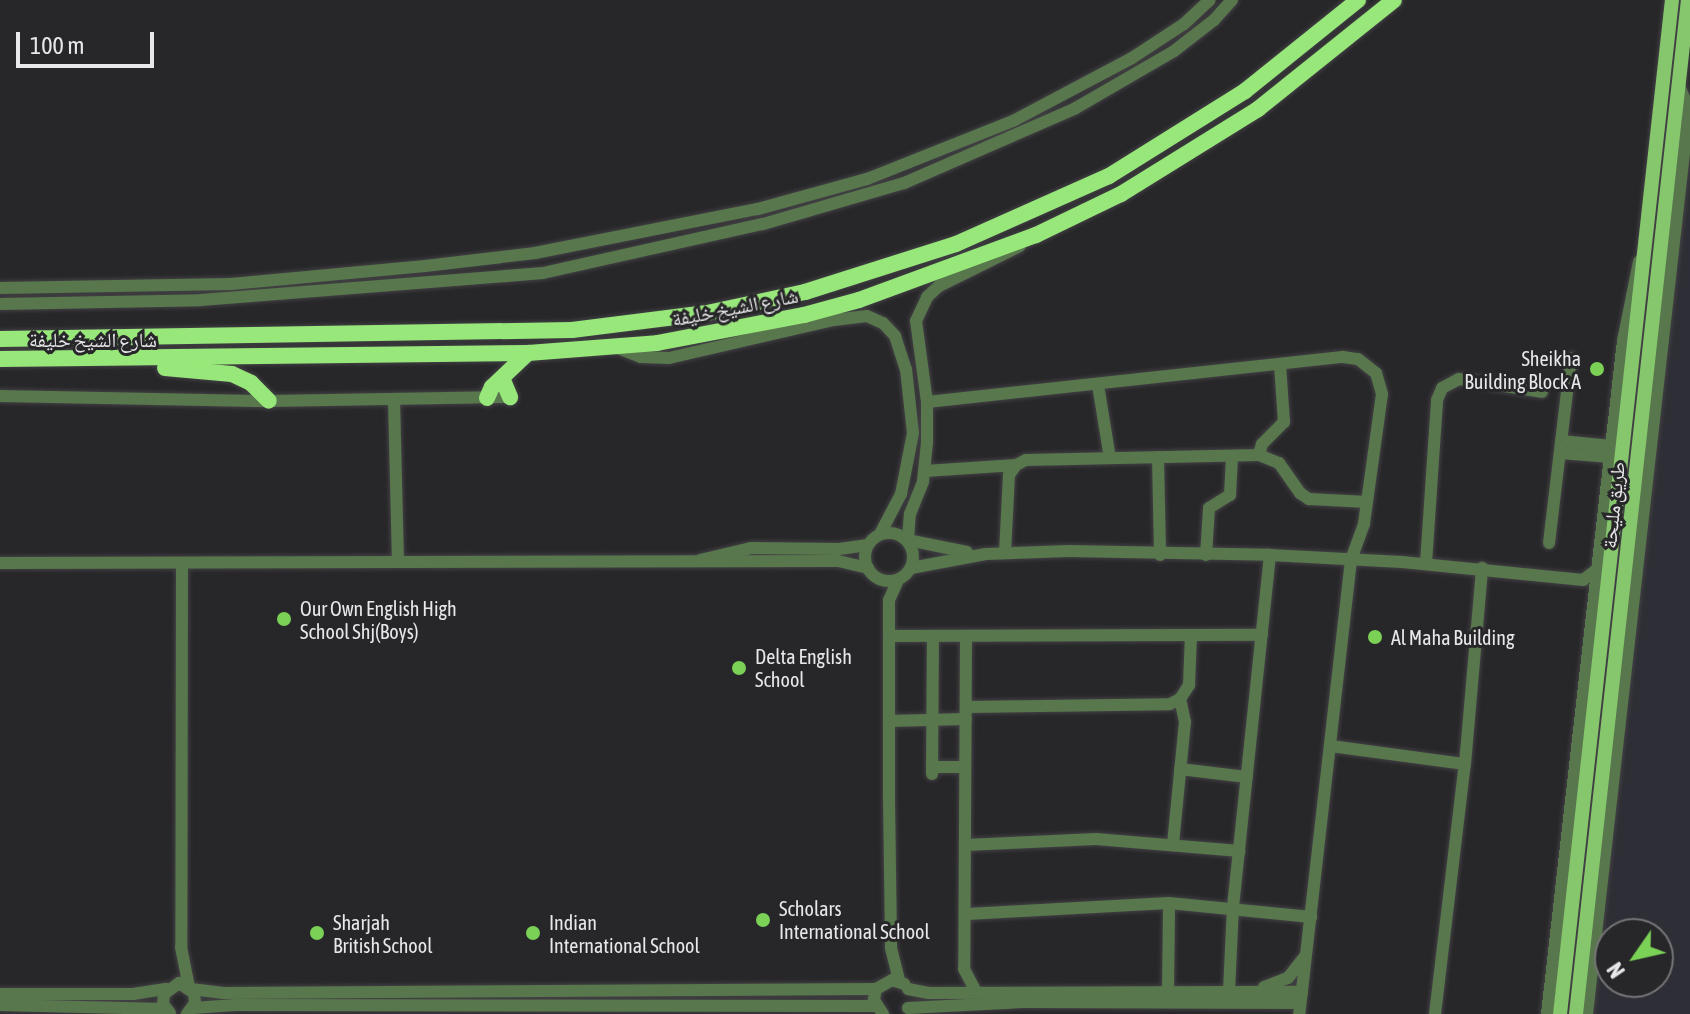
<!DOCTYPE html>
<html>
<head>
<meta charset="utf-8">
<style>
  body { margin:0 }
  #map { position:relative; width:1690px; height:1014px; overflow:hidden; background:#272629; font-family:"Asap Condensed","Noto Naskh Arabic",sans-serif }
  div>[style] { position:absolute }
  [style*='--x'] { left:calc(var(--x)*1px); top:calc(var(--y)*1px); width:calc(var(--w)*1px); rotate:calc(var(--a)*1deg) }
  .built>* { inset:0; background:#2e2e36 }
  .roads { filter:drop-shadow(0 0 2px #424144) drop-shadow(0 0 2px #424144) }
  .minor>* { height:12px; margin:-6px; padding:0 6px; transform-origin:6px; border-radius:6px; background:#58774d }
  .minor>.ring { margin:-6px; padding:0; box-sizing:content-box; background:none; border:12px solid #58774d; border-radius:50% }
  .major>* { height:14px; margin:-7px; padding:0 7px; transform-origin:7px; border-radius:7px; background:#86c76e }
  .highway>* { height:16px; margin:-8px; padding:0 8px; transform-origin:8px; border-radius:8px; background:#98e77a }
  .dots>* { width:22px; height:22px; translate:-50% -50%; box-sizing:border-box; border:4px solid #272629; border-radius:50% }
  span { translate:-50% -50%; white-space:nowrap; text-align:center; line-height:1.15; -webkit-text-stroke:6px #272629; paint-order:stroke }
  .street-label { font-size:20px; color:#e8e8ea }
  .poi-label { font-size:20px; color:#e8e8ea }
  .right { translate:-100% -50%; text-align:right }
  .left { translate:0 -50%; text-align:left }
  .north { position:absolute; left:1594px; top:918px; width:80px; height:80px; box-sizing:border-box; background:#272629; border:2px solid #747476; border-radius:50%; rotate:236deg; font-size:22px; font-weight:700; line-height:32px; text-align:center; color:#e8e8ea }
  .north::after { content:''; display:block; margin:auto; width:28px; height:36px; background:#7ad156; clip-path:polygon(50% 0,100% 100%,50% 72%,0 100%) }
  .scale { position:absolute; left:16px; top:32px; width:138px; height:36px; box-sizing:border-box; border:4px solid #e8e8ea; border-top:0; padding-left:10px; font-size:24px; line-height:28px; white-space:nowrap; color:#e8e8ea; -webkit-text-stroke:6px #272629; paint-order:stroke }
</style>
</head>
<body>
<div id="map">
  <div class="built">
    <div style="clip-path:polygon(evenodd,1690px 83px,1690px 1014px,1584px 1014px,1621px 650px,1690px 83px,1610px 934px,1658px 934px,1658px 982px,1610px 982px,1610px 934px)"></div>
  </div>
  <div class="roads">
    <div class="minor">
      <div style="--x:0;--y:288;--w:231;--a:-1"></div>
      <div style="--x:231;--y:284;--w:195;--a:-5.3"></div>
      <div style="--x:425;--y:266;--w:111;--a:-6.7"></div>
      <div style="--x:535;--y:253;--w:227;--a:-11.2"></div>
      <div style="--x:758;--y:209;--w:113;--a:-15.4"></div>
      <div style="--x:867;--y:179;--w:157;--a:-21.7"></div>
      <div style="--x:1013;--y:121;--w:135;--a:-27.9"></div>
      <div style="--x:1132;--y:58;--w:62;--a:-33.2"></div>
      <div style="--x:1184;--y:24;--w:35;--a:-43"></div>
      <div style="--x:0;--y:304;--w:201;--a:-1.1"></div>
      <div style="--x:201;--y:300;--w:343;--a:-4.5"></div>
      <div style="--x:543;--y:273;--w:225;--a:-12.6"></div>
      <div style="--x:763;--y:224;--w:147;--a:-16.2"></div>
      <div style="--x:904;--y:183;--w:185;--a:-23.5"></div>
      <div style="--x:1074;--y:109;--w:116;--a:-30.1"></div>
      <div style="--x:1174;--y:51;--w:51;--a:-37.8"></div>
      <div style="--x:1214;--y:20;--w:27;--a:-48"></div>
      <div style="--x:615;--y:347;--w:28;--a:21"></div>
      <div style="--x:641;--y:357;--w:28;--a:2"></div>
      <div style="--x:669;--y:358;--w:169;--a:-13"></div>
      <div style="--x:834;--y:320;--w:33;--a:-7"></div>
      <div style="--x:867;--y:316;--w:17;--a:24"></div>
      <div style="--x:883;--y:323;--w:18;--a:47"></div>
      <div style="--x:895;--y:336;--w:35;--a:72"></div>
      <div style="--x:906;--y:369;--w:64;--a:83.8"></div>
      <div style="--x:913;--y:433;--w:62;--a:101.1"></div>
      <div style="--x:901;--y:494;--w:45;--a:117.7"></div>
      <div style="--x:1098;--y:385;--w:74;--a:80.7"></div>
      <div style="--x:0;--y:396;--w:269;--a:1.1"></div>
      <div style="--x:269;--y:401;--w:241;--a:-1"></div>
      <div style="--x:394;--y:399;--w:163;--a:88.6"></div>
      <div style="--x:927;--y:402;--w:418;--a:-6.2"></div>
      <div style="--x:1343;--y:357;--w:15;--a:8"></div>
      <div style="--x:1358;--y:359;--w:23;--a:38"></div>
      <div style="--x:1376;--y:373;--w:22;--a:74"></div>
      <div style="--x:1382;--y:394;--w:131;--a:97.9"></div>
      <div style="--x:1364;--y:524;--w:38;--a:110"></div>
      <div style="--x:1351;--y:560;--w:457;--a:96.5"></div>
      <div style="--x:1561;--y:441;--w:51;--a:5.6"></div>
      <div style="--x:1560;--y:453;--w:51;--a:4.5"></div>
      <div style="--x:1259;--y:455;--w:11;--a:-75"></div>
      <div style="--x:1262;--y:444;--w:31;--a:-45"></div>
      <div style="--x:1284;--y:422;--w:57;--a:-94"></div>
      <div style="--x:1158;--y:457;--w:98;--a:88.8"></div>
      <div style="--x:925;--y:471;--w:91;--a:-3.8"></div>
      <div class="ring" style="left:865px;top:533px;width:36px;height:36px"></div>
      <div style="--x:1549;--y:543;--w:186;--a:-83.2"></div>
      <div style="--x:967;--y:552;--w:60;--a:-168.5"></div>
      <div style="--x:908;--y:540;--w:26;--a:-86"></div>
      <div style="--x:910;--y:514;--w:35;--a:-68"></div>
      <div style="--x:923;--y:481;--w:38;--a:-84"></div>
      <div style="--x:927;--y:443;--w:41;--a:-90"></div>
      <div style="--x:927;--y:402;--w:82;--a:-97.7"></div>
      <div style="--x:916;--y:321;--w:26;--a:-65"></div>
      <div style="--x:927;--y:297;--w:16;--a:-43"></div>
      <div style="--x:939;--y:286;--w:90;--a:-26.3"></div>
      <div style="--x:1005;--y:553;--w:78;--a:-87.1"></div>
      <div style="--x:1009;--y:475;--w:12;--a:-55"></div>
      <div style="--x:1016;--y:465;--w:11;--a:-27"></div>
      <div style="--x:1026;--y:460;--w:233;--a:-1.2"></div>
      <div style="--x:1259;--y:455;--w:22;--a:22"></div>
      <div style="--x:1279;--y:463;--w:37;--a:55"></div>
      <div style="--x:1300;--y:493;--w:11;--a:34"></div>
      <div style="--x:1309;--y:499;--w:58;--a:3"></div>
      <div style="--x:1206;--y:555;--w:47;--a:-86.3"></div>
      <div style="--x:1209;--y:508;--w:25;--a:-32"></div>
      <div style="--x:1230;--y:495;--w:39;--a:-87"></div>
      <div style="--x:700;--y:560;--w:52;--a:-13.2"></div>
      <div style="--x:751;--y:548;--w:88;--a:0.7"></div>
      <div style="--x:839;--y:549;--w:29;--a:-8"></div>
      <div style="--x:0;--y:563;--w:838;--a:-0.14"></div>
      <div style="--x:838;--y:561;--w:31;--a:13"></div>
      <div style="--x:1426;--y:563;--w:163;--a:-86.1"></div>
      <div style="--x:1437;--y:400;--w:13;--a:-67"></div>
      <div style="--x:1442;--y:388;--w:19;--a:-28"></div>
      <div style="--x:1459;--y:379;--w:84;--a:8.9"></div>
      <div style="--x:182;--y:564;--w:383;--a:90.1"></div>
      <div style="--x:181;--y:947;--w:41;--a:78.7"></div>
      <div style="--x:911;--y:568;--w:76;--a:-10.6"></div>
      <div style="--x:986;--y:554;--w:83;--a:-2.1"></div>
      <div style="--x:1069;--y:551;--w:201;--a:1.1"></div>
      <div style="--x:1270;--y:555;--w:132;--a:3"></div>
      <div style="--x:1402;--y:562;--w:182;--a:5.7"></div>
      <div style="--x:1583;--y:580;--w:21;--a:-37"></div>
      <div style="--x:898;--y:580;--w:22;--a:114"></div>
      <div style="--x:889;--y:600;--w:198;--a:90"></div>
      <div style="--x:889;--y:798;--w:150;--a:89.2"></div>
      <div style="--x:891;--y:948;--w:34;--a:76"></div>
      <div style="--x:889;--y:636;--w:373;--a:-0.2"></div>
      <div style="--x:966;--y:636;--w:333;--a:90.3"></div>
      <div style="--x:964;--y:969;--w:26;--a:62"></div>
      <div style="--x:966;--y:707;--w:204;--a:-0.8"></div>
      <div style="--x:1170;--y:704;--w:11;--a:-27"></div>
      <div style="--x:1180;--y:699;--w:17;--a:-57"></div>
      <div style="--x:1189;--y:685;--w:50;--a:-87.7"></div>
      <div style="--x:889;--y:721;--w:77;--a:-1.5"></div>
      <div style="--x:1331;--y:746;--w:135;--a:7.7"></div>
      <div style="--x:932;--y:767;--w:33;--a:0"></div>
      <div style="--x:1180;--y:769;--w:67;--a:6.8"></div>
      <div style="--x:932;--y:774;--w:138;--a:-89.6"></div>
      <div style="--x:1173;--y:844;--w:123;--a:-84.4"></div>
      <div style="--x:1185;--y:722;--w:24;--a:-102"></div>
      <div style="--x:966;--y:845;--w:130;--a:-2.6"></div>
      <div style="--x:1096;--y:839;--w:144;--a:4.8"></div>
      <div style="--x:967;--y:914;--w:202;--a:-3.1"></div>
      <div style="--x:1169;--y:903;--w:143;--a:5.6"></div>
      <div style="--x:1264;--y:987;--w:26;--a:-21"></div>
      <div style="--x:1288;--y:978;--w:28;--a:-52"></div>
      <div style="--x:191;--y:989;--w:33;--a:7"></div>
      <div style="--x:224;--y:993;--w:652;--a:-0.35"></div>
      <div style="--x:908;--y:989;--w:21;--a:11"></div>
      <div style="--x:929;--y:993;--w:373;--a:-0.2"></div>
      <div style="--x:1168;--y:991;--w:88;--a:-89.3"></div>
      <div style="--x:1229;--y:991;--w:84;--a:-87.3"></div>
      <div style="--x:1233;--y:907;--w:354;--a:-84"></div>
      <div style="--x:0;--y:994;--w:133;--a:0"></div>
      <div style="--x:133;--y:994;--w:33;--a:-9"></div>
      <div style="--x:0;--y:1005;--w:165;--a:1.4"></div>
      <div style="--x:193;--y:1008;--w:42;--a:-4.1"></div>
      <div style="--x:235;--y:1005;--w:640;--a:0.09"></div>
      <div style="--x:908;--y:1008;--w:115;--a:-3"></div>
      <div style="--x:1023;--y:1002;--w:277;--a:0.2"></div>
      <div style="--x:170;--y:1013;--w:11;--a:-128"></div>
      <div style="--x:163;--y:1004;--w:10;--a:-84"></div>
      <div style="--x:164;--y:994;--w:19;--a:-36"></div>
      <div style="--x:179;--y:983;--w:18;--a:34"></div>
      <div style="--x:194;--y:993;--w:10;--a:84"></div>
      <div style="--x:195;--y:1003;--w:14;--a:126"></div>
      <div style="--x:883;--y:1014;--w:17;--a:-123"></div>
      <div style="--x:874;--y:1000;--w:11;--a:-80"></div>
      <div style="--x:876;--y:989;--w:18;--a:-29"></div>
      <div style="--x:892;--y:980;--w:13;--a:18"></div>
      <div style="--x:1435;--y:1014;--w:252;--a:-83.2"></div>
      <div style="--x:1465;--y:764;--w:197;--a:-85"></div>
      <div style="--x:1547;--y:1014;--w:677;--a:-83.56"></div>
      <div style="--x:1623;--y:341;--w:81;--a:-78.6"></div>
      <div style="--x:1587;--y:1014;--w:902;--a:-83.57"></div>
      <div style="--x:1688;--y:118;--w:14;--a:-94"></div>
      <div style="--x:1687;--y:104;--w:22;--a:-114"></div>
    </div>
    <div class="major">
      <div style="--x:1560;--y:1014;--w:1020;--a:-83.7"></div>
      <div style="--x:1576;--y:1014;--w:1020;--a:-83.7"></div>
    </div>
    <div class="highway">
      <div style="--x:0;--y:339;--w:572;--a:-0.9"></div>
      <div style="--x:572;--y:330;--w:136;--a:-7.2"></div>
      <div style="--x:707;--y:313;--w:100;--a:-12.1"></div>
      <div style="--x:805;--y:292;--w:158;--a:-17.6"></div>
      <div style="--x:956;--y:244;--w:167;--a:-24"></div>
      <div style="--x:1109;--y:176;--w:160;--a:-32"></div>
      <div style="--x:1245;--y:91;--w:145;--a:-38.8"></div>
      <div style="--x:0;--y:359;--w:528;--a:-0.65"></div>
      <div style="--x:528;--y:353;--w:129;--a:-4.4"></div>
      <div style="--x:657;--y:343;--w:150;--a:-10.8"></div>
      <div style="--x:804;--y:315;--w:57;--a:-15.3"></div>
      <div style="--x:859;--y:300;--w:189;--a:-20.2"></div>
      <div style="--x:1036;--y:235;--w:94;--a:-25.8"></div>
      <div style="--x:1121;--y:194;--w:161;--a:-31.8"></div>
      <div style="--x:1258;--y:109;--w:174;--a:-38.7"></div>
      <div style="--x:165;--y:368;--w:67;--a:5.1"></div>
      <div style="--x:232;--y:374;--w:21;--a:25"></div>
      <div style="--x:251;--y:383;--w:25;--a:45"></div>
      <div style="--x:502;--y:378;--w:21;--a:67"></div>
      <div style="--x:487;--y:398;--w:12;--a:-66"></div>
      <div style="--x:492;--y:387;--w:50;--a:-43.4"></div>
    </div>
  </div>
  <div class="dots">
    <div style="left:1597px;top:369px;background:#7ad156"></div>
    <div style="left:284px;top:619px;background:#7ad156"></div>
    <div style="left:1375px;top:637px;background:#7ad156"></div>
    <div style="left:739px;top:668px;background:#7ad156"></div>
    <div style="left:763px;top:920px;background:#7ad156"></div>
    <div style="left:317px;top:933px;background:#7ad156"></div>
    <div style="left:533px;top:933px;background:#7ad156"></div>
  </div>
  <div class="street-label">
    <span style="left:735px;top:307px;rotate:-11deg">شارع الشيخ خليفة</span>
    <span style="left:93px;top:339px">شارع الشيخ خليفة</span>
    <span style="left:1613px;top:505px;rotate:-84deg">طريق مليحة</span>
  </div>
  <div class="poi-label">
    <span class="right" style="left:1581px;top:370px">Sheikha<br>Building Block A</span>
    <span class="left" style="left:300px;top:620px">Our Own English High<br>School Shj(Boys)</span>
    <span class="left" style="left:1391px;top:637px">Al Maha Building</span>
    <span class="left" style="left:755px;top:668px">Delta English<br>School</span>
    <span class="left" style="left:779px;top:920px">Scholars<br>International School</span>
    <span class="left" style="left:333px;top:934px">Sharjah<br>British School</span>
    <span class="left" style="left:549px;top:934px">Indian<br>International School</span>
  </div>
  <div class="north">N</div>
  <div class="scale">100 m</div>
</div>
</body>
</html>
